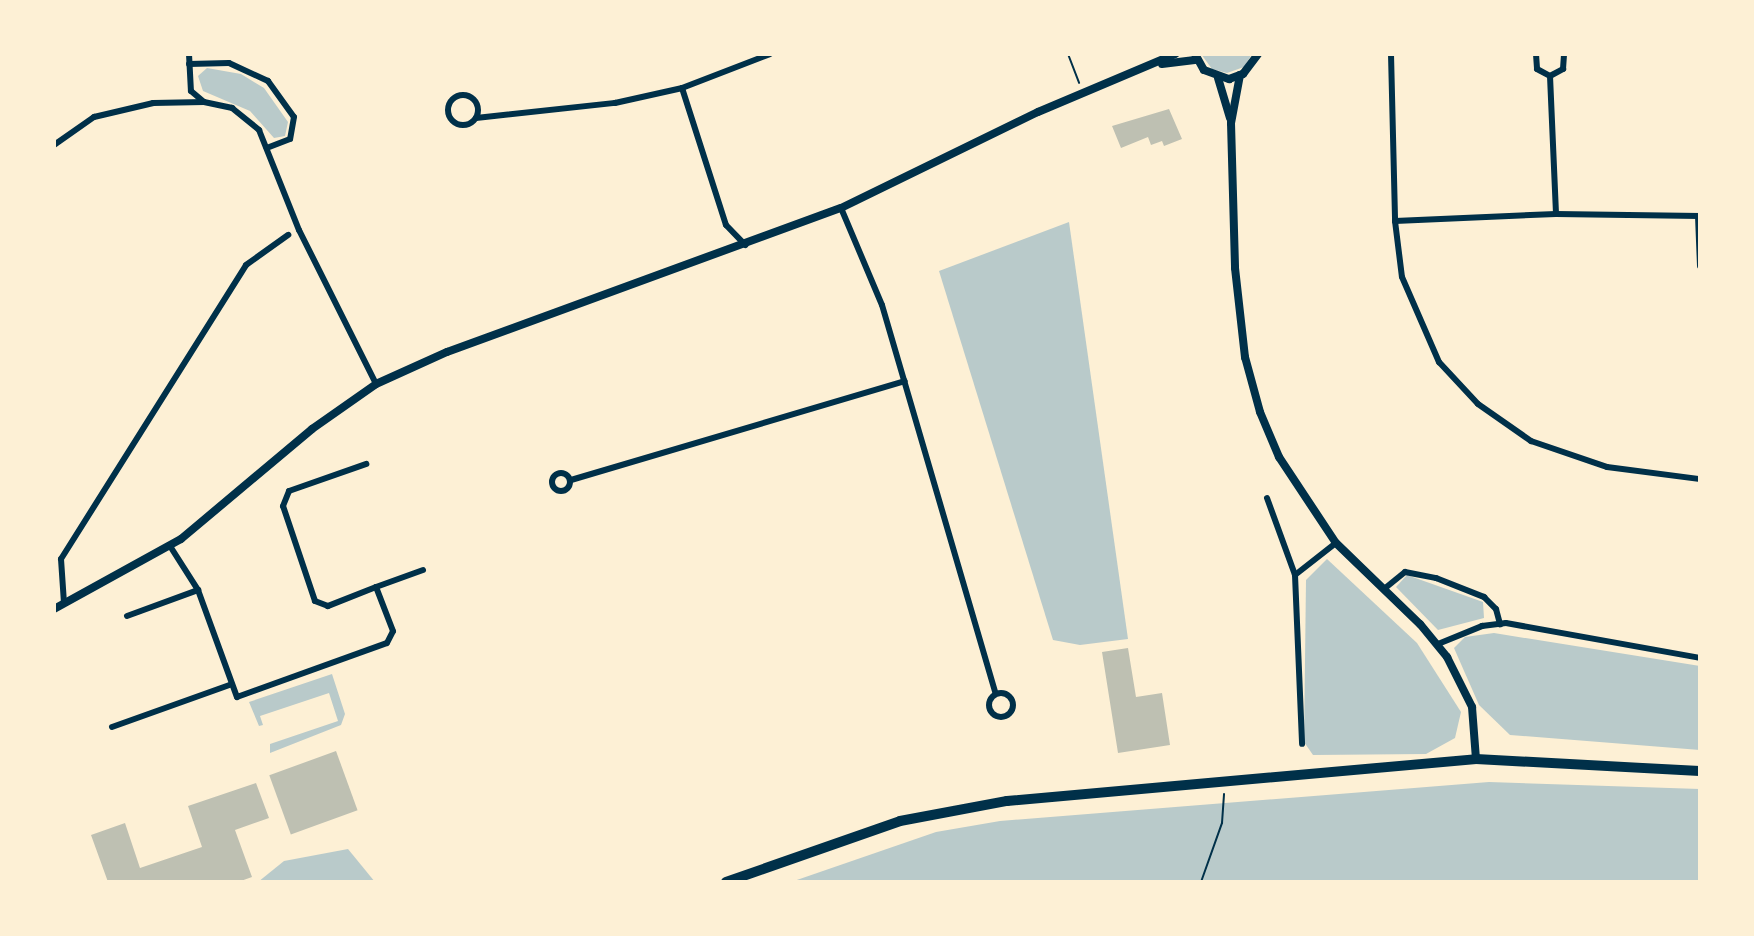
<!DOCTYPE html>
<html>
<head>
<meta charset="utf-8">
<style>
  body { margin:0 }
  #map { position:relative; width:1754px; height:936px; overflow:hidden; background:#fdf0d5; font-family:"Zilla Slab",serif }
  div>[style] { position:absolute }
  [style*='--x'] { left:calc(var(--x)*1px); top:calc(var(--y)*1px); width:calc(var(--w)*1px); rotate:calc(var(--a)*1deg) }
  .green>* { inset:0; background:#b9caca }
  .building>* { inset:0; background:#bec0b2; transform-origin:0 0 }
  .path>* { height:2px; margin:-1px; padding:0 1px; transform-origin:1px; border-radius:1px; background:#003049 }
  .minor>* { height:6px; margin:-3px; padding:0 3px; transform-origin:3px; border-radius:3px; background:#003049 }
  .minor>.ring { margin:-3px; padding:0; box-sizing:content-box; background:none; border:6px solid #003049; border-radius:50% }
  .tertiary>* { height:8px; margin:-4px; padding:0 4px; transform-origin:4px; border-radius:4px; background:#003049 }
  .primary>* { height:10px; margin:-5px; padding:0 5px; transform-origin:5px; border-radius:5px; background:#003049 }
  span { translate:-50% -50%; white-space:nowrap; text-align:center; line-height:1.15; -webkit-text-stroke:6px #fdf0d5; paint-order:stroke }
  .frame { position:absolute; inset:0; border:56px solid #fdf0d5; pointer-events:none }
</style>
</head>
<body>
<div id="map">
  <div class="green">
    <div style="clip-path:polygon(1201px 54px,1252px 54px,1244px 67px,1227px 73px,1212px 69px)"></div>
    <div style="clip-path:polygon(207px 68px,241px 74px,264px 88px,288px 122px,285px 136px,274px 138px,250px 111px,203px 91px,198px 76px)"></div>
    <div style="clip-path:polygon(1069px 222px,1128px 639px,1080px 645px,1053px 640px,939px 271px)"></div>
    <div style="clip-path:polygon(1327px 559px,1417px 643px,1461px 712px,1455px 738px,1426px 754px,1313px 755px,1304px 742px,1306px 580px)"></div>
    <div style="clip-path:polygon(1407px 575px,1483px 602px,1484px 618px,1438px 630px,1396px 587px)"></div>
    <div style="clip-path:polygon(1494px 633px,1700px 666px,1700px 750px,1510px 735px,1479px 705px,1454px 648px,1465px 637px)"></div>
    <div style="clip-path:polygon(332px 674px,345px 714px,341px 725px,270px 753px,270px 744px,338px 721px,329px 693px,260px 716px,263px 725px,259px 726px,249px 702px)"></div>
    <div style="clip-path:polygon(1489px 782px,1700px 789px,1700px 882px,791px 882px,936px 832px,1000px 821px)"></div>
    <div style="clip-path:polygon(348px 849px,375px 882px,258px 882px,284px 861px)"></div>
  </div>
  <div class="building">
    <div style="clip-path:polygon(1169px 109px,1182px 139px,1164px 146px,1162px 141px,1151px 145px,1148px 137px,1121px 148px,1112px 126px)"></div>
    <div style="clip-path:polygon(1128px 648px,1136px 697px,1162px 693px,1170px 745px,1118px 753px,1102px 652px)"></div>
    <div style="left:336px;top:751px;width:63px;height:71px;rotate:70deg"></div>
    <div style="clip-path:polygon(256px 783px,269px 818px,235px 830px,252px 877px,238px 882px,108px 882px,91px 835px,125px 823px,140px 868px,202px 847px,188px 806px)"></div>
  </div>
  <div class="path">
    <div style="--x:1068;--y:54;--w:31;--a:69"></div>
    <div style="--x:1201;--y:882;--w:63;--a:-70.4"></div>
    <div style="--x:1222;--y:823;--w:29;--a:-86"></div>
  </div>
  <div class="minor">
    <div style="--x:189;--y:54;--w:37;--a:87"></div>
    <div style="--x:191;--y:91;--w:17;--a:40"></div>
    <div style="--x:204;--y:102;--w:29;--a:12"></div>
    <div style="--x:232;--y:108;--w:35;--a:39"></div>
    <div style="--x:259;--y:130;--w:108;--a:68.2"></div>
    <div style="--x:299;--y:230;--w:172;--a:63.4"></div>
    <div style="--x:1391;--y:54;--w:167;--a:88.6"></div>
    <div style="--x:1395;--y:221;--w:56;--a:82.9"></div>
    <div style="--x:1402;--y:277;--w:93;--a:66.5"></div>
    <div style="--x:1439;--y:362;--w:57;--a:47.1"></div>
    <div style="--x:1478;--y:404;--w:65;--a:34.9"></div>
    <div style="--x:1531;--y:441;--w:80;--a:18.9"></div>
    <div style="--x:1607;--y:467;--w:94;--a:7.4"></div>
    <div style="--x:1536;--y:54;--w:15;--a:86"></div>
    <div style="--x:1537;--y:69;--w:15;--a:28"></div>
    <div style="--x:1550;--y:76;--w:15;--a:-28"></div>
    <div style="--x:1563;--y:69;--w:15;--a:-86"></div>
    <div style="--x:189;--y:64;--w:40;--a:-1.4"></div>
    <div style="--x:229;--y:63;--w:43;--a:24.8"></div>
    <div style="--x:268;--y:81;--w:44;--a:54.2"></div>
    <div style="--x:294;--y:117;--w:22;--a:100"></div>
    <div style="--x:290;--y:139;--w:25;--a:159"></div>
    <div style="--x:1550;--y:76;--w:138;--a:87.5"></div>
    <div style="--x:682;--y:88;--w:144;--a:72.2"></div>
    <div style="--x:726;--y:225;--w:28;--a:46"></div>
    <div class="ring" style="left:448px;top:95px;width:24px;height:24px"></div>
    <div style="--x:476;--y:118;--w:140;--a:-6.2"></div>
    <div style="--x:615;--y:103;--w:69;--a:-12.6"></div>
    <div style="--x:682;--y:88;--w:94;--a:-21.1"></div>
    <div style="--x:54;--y:145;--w:49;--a:-35"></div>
    <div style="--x:94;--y:117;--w:61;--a:-13.3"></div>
    <div style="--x:153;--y:103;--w:51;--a:-1.1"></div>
    <div style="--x:841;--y:208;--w:105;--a:67.1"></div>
    <div style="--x:882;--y:305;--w:405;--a:73.7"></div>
    <div style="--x:1698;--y:216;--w:50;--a:87.7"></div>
    <div style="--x:1395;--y:221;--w:161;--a:-2.5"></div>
    <div style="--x:1556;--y:214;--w:144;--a:0.8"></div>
    <div class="ring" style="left:552px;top:473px;width:12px;height:12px"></div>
    <div style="--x:571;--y:480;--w:348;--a:-16.5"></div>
    <div style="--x:1267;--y:498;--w:82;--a:70"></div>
    <div style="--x:1295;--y:575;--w:169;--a:87.6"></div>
    <div style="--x:170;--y:546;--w:52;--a:57.5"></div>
    <div style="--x:198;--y:590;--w:114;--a:70"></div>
    <div style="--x:237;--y:697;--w:159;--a:-19.8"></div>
    <div style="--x:387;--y:643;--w:13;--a:-63"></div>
    <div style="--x:393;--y:631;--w:47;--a:-111.1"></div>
    <div style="--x:376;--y:587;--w:52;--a:158.4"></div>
    <div style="--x:328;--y:606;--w:14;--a:-159"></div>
    <div style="--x:315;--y:601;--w:100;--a:-108.6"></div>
    <div style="--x:283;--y:506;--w:16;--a:-68"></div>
    <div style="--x:289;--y:491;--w:82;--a:-19.3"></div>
    <div style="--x:1295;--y:575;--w:52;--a:-38"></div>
    <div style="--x:376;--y:587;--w:50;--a:-19.9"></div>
    <div style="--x:1384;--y:589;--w:27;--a:-39"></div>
    <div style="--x:1405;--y:572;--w:32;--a:11"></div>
    <div style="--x:1436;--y:578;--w:52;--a:21.6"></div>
    <div style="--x:1484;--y:597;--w:17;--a:45"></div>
    <div style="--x:1496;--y:609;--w:16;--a:75"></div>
    <div style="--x:64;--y:603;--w:44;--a:-93.9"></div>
    <div style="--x:61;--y:559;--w:347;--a:-57.8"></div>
    <div style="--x:246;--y:265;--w:52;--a:-35.5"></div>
    <div style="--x:127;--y:616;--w:76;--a:-20.1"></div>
    <div style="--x:1438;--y:644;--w:48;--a:-22.2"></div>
    <div style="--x:1482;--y:626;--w:24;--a:-7"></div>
    <div style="--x:1506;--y:623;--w:197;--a:10.2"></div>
    <div class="ring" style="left:989px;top:693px;width:18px;height:18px"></div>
    <div style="--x:112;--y:727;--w:124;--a:-19.7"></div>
  </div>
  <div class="tertiary">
    <div style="--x:1195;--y:54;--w:18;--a:61"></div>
    <div style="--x:1204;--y:70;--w:27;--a:20"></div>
    <div style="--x:1229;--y:79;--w:15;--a:-20"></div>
    <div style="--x:1243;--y:74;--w:25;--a:-53"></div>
    <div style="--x:1162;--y:64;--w:35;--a:-7"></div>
    <div style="--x:1240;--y:75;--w:49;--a:100.6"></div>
    <div style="--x:1231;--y:123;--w:145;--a:88.4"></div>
    <div style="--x:1235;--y:268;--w:90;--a:83.6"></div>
    <div style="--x:1245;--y:357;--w:57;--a:74.7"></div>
    <div style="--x:1260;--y:412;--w:49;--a:67.1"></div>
    <div style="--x:1279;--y:457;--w:103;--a:56.5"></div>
    <div style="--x:1336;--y:543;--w:117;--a:44"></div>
    <div style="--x:1420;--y:624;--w:43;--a:50.7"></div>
    <div style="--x:1447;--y:657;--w:56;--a:63.4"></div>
    <div style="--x:1472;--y:707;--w:52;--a:85.6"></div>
    <div style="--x:1218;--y:78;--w:42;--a:73.3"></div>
    <div style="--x:54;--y:609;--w:145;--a:-28.9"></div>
    <div style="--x:181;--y:539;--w:171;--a:-40"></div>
    <div style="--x:312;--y:429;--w:78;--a:-35.1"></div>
    <div style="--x:376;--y:384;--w:78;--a:-24.3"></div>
    <div style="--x:447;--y:352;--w:419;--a:-20.1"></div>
    <div style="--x:841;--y:208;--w:219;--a:-26"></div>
    <div style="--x:1038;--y:112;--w:149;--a:-22.9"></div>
  </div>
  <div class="primary">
    <div style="--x:726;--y:882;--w:184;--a:-19.3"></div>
    <div style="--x:900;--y:821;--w:109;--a:-10.6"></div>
    <div style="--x:1007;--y:801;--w:471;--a:-5.1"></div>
    <div style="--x:1476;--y:759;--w:224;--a:3.1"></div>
  </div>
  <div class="frame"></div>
</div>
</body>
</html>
